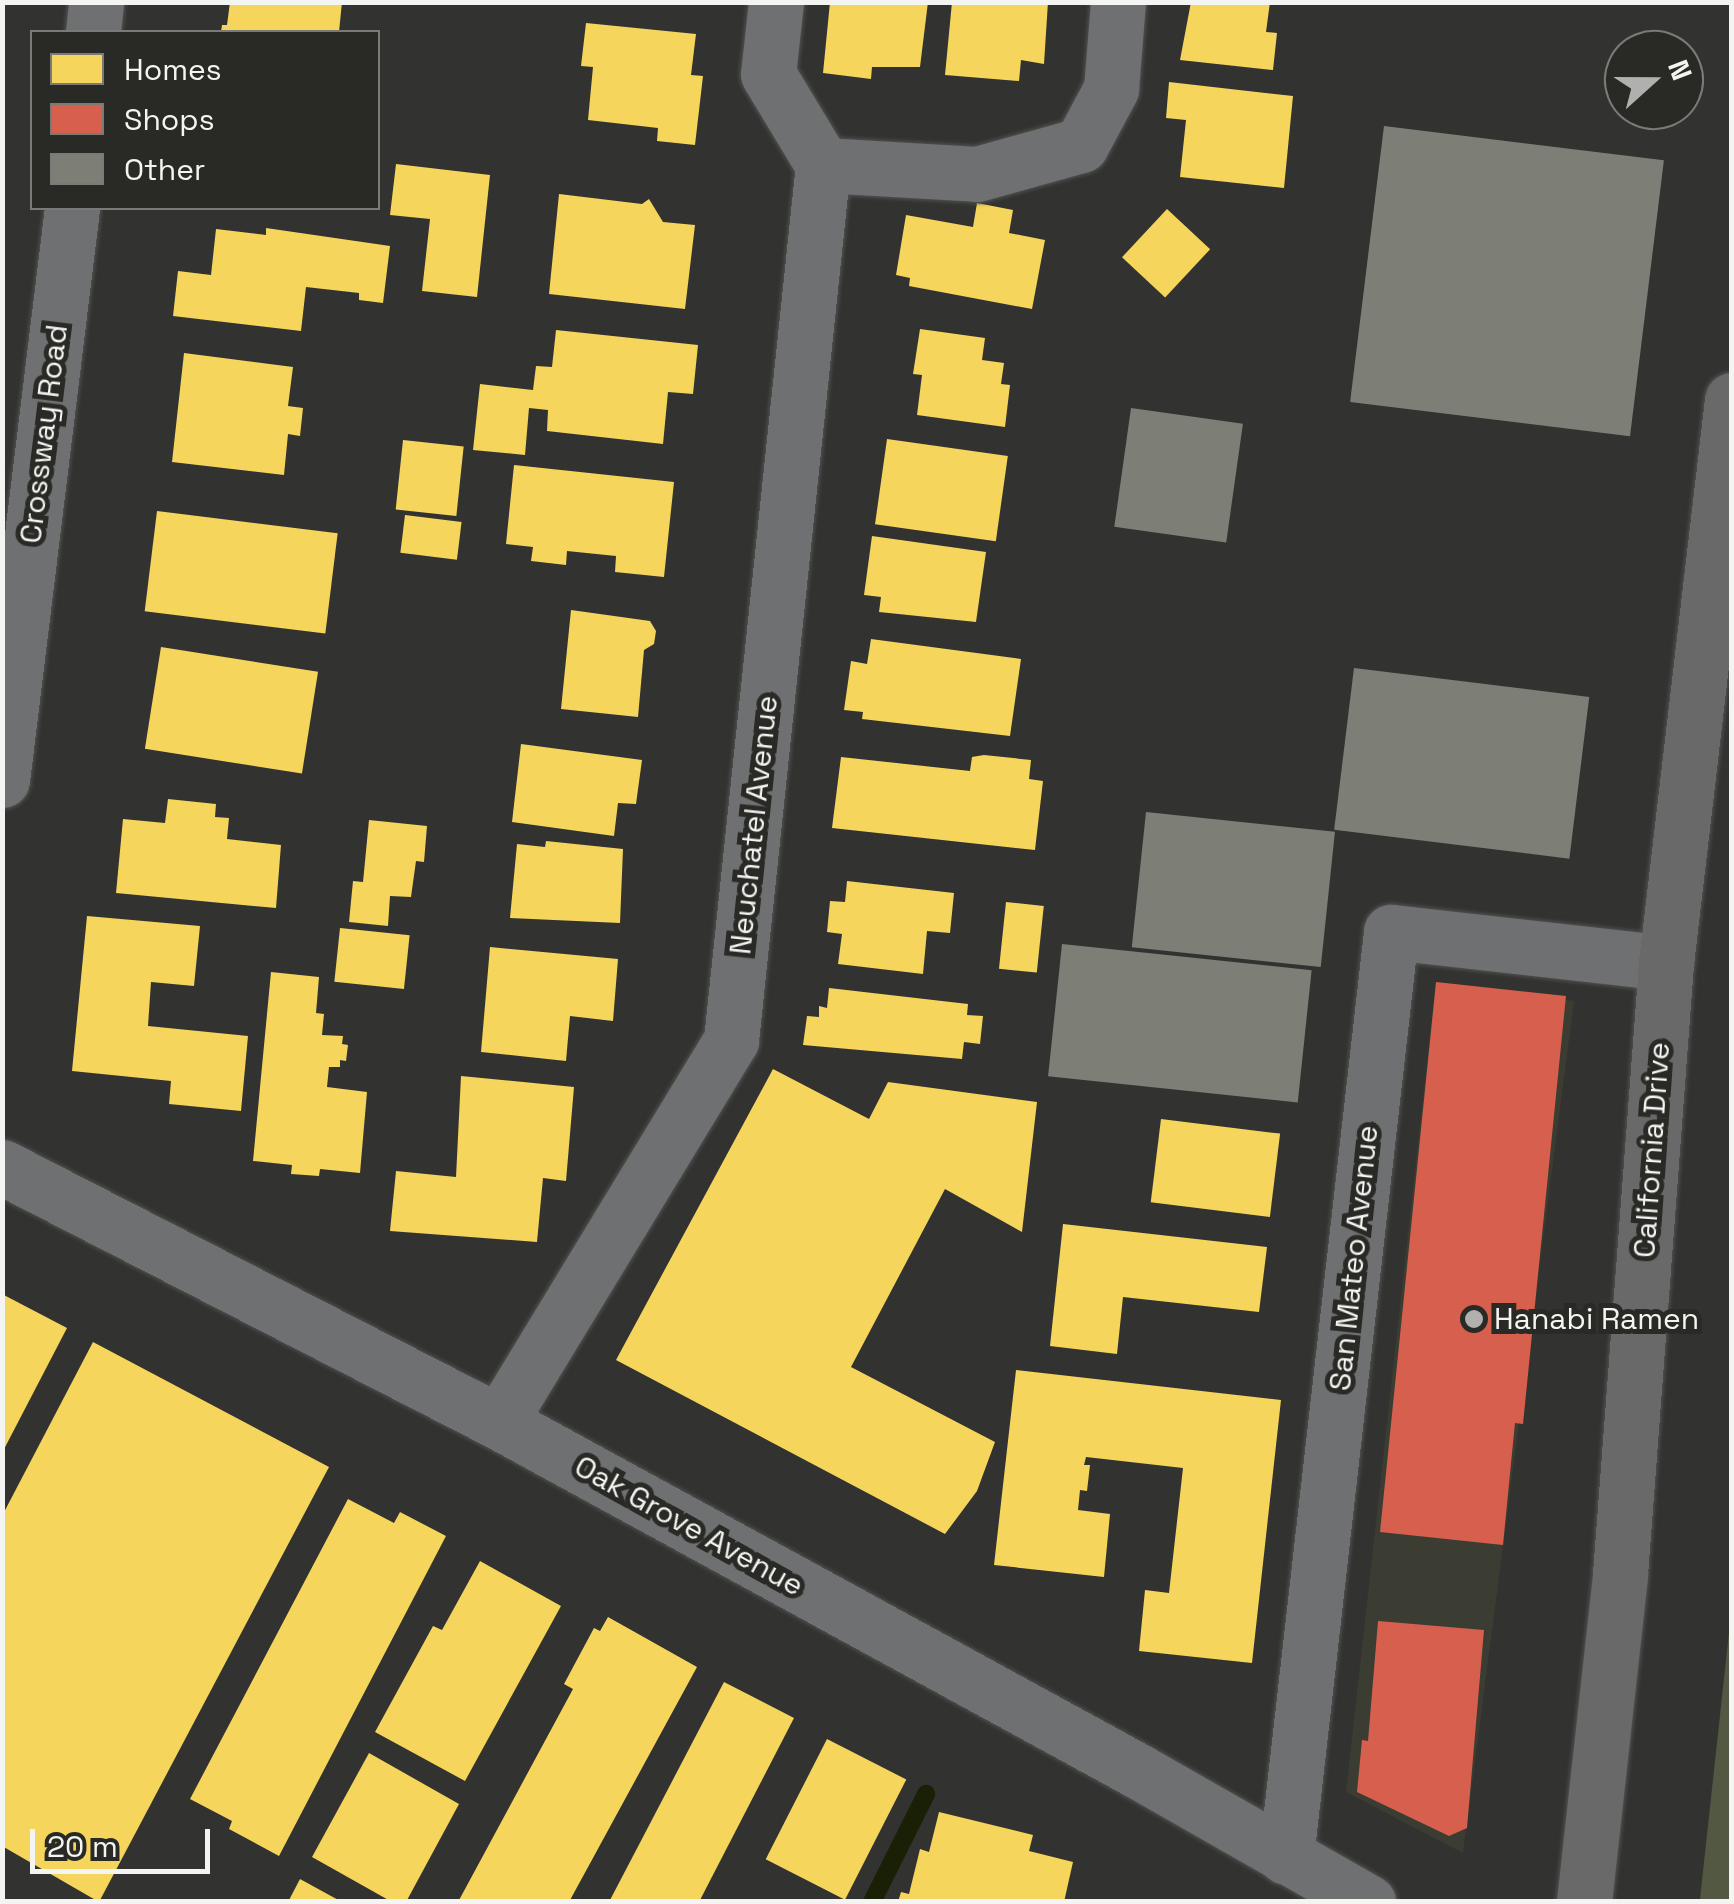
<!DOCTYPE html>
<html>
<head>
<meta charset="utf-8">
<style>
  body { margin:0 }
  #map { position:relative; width:1734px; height:1904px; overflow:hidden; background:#323330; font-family:"Space Grotesk",sans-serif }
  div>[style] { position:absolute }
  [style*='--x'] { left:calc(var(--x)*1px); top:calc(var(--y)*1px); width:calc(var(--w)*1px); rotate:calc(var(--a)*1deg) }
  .built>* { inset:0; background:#3b3d33 }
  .green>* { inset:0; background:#525842 }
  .homes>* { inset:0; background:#f6d55c; transform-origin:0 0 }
  .shops>* { inset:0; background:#d6604d }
  .stream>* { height:18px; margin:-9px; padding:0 9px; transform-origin:9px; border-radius:9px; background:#192005 }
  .building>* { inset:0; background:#7d7f77; transform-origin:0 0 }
  .roads { filter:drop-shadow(0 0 2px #515150) drop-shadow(0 0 2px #515150) }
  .minor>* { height:55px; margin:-27.5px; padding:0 27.5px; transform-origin:27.5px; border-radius:27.5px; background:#6f7071 }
  .tertiary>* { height:55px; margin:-27.5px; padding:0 27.5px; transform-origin:27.5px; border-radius:27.5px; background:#6f7071 }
  .secondary>* { height:55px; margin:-27.5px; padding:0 27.5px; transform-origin:27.5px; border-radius:27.5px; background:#686968 }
  .dots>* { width:28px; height:28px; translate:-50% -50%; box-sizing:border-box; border:5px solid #292a25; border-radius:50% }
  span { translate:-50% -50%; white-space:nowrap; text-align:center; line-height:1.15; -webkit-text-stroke:10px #292a25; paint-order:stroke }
  .street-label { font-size:30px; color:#f4f5f2 }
  .poi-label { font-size:30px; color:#f4f5f2 }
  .left { translate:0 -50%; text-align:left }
  .frame { position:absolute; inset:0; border:5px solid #f4f5f2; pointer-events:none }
  .legend { position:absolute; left:30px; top:30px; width:350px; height:180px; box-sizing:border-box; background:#292a25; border:2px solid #7a7b77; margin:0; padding:12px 18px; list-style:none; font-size:30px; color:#f4f5f2 }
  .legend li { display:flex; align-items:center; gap:20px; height:50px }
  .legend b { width:50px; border:2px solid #7a7b77 }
  .north { position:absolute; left:1604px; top:30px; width:100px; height:100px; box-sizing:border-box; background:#292a25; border:2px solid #7a7b77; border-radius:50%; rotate:69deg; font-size:28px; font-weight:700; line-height:40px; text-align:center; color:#f4f5f2 }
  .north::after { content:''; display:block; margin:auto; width:35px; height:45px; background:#b0b1ae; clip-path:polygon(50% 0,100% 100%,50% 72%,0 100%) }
  .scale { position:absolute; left:30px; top:1829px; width:180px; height:45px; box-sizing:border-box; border:5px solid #f4f5f2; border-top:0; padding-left:12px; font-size:30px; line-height:35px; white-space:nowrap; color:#f4f5f2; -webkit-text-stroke:8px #292a25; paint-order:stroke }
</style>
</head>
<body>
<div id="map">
  <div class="built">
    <div style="clip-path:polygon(1436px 982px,1574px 1001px,1463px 1853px,1346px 1792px)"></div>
  </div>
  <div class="green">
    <div style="clip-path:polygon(1731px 1614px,1731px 1901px,1701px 1901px,1700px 1899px)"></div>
  </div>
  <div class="homes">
    <div style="clip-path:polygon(230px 2px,342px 2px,339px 32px,221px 32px,222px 25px,227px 25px)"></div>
    <div style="clip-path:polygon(830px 2px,928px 2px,920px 67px,872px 67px,871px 79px,823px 73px)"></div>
    <div style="clip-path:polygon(952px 2px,1048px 2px,1044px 64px,1021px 60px,1019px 81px,945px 75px)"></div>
    <div style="clip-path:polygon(1191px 2px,1270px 2px,1266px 32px,1277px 33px,1273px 70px,1180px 60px)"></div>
    <div style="clip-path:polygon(586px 23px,696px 34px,691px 75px,703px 76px,695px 145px,657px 141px,658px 128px,588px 120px,593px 67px,581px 66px)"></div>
    <div style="clip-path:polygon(1169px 82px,1293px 96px,1284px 188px,1180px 177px,1186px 120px,1166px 118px)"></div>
    <div style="clip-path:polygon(396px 164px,490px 175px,477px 297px,422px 291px,430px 219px,390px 215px)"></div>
    <div style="clip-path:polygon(559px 194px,642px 204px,649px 199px,663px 222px,695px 225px,685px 309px,549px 294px)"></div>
    <div style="clip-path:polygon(977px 203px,1013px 210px,1009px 233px,1045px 240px,1032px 309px,909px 286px,910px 278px,896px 275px,906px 215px,973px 227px)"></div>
    <div style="left:1167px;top:209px;width:59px;height:66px;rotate:43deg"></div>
    <div style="clip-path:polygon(266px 228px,390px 246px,383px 303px,359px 300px,359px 293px,306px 287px,301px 331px,173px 316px,178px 271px,211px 275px,216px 229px,266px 235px)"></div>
    <div style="clip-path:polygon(920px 329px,985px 338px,982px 360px,1004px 363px,1001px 384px,1010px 385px,1005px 427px,917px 415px,922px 375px,913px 374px)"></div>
    <div style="clip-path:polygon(556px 330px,698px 345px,693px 394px,668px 392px,663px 444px,547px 431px,548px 410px,529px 408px,525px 455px,473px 450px,480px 384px,533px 390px,536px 366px,552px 367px)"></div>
    <div style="clip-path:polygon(184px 353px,293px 367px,288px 406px,303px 408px,300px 436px,288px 434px,284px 475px,172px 462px)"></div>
    <div style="left:887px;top:439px;width:122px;height:86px;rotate:8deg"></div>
    <div style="left:403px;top:440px;width:61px;height:70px;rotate:6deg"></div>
    <div style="clip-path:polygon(514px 465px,674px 482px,664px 577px,615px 572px,616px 556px,567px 551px,566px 565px,531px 561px,533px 547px,506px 544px)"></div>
    <div style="left:157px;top:511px;width:182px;height:101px;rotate:7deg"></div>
    <div style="left:405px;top:515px;width:57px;height:38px;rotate:7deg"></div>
    <div style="clip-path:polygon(872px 536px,986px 552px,976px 622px,879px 612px,881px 597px,864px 595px)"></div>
    <div style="clip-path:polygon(571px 610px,650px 621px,656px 631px,654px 644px,644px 650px,638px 717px,561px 709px)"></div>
    <div style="clip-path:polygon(871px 639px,1021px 659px,1010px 736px,862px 719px,863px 712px,844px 710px,851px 661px,867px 664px)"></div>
    <div style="left:161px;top:647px;width:159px;height:103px;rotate:9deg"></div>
    <div style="clip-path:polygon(521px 744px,642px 760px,636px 804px,618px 803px,614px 836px,512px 822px)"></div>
    <div style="clip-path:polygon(984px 755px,1031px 760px,1029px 779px,1043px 781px,1035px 850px,832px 828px,841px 757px,970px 771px,972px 757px)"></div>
    <div style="clip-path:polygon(168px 799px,216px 804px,215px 817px,229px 818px,227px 839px,281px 845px,276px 908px,116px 893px,123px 819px,165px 823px)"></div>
    <div style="clip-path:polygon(369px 820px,427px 826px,424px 862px,416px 861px,411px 897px,390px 896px,388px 926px,349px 922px,353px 881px,363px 882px)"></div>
    <div style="clip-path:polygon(546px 841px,623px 849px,620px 923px,510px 918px,517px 844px,545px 847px)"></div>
    <div style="clip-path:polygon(847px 881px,954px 893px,950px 933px,927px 931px,923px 974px,838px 964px,842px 934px,827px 932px,830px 901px,845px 902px)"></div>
    <div style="left:1006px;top:902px;width:38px;height:67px;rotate:6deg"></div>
    <div style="clip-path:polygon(87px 916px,200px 926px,194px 986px,151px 982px,148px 1026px,248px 1036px,241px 1111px,169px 1104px,171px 1081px,72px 1071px)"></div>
    <div style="left:340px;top:928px;width:70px;height:54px;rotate:6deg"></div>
    <div style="clip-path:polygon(490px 947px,618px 959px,613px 1021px,570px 1016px,566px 1061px,481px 1052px)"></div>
    <div style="clip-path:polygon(271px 972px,319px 977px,316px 1013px,324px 1014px,322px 1035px,343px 1036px,342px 1044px,348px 1045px,346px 1061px,340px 1060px,340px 1067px,329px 1067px,327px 1087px,367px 1092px,360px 1173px,320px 1169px,319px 1176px,291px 1174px,292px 1165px,253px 1161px)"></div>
    <div style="clip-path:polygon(829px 988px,968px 1004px,967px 1015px,983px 1016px,980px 1044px,964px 1042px,962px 1059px,803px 1045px,807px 1016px,819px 1017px,819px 1006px,827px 1008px)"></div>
    <div style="clip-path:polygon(773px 1069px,869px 1119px,888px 1082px,1037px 1102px,1022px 1232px,945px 1189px,851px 1367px,995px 1442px,977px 1491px,945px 1534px,616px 1360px)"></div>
    <div style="clip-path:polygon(461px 1076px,574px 1087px,566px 1181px,543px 1178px,537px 1242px,390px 1231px,396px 1171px,456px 1177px)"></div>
    <div style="left:1161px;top:1119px;width:120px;height:84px;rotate:7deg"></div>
    <div style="clip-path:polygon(1063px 1224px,1267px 1247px,1259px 1312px,1123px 1297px,1117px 1354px,1050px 1346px)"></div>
    <div style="clip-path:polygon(2px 1294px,67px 1328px,2px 1453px)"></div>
    <div style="clip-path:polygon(93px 1342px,329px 1467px,99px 1902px,2px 1846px,2px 1516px)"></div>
    <div style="clip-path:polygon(1016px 1370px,1281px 1400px,1252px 1663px,1139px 1651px,1145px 1590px,1169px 1593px,1183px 1468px,1086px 1457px,1084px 1465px,1090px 1465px,1087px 1491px,1080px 1490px,1078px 1510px,1110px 1514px,1104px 1577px,994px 1565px)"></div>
    <div style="clip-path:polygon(348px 1499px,394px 1523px,400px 1512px,446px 1536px,279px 1856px,229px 1829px,232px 1821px,190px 1799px)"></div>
    <div style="clip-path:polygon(480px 1561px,561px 1606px,465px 1781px,375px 1732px,433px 1626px,442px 1630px)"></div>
    <div style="clip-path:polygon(608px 1617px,697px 1667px,569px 1902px,458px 1902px,573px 1689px,564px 1684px,594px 1628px,600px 1631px)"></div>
    <div style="clip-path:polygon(724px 1682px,794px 1718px,699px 1902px,609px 1902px)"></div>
    <div style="left:827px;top:1739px;width:89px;height:135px;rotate:27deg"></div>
    <div style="clip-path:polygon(369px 1753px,459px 1804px,406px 1902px,392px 1902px,312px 1857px)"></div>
    <div style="clip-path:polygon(939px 1812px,1033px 1835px,1029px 1851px,1073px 1862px,1064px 1902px,898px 1902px,901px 1892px,909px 1894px,920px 1849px,929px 1852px)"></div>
    <div style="clip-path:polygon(300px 1879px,342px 1902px,288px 1902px)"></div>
  </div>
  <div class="shops">
    <div style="clip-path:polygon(1436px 982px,1566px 996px,1523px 1424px,1515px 1423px,1503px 1545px,1380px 1532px)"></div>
    <div style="clip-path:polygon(1378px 1621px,1484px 1630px,1467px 1828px,1449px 1836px,1357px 1792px,1362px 1740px,1368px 1741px)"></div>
  </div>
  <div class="stream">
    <div style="--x:872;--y:1902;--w:121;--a:-63.4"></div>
  </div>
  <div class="building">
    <div style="left:1384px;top:126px;width:282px;height:278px;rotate:7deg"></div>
    <div style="left:1131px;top:408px;width:113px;height:120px;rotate:8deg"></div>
    <div style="left:1354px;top:668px;width:237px;height:163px;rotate:7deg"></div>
    <div style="left:1146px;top:812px;width:190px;height:136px;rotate:6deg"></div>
    <div style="left:1062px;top:944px;width:251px;height:133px;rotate:6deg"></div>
  </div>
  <div class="roads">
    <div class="minor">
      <div style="--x:776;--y:2;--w:72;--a:96.3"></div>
      <div style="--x:768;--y:74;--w:106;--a:58.9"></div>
      <div style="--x:93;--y:32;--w:30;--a:-84"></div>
      <div style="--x:823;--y:165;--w:154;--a:3.3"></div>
      <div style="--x:977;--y:174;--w:108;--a:-15.6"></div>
      <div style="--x:1081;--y:145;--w:64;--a:-61.8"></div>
      <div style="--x:1111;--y:89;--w:87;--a:-85.4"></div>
      <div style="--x:2;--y:780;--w:576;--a:-83.02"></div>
      <div style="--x:499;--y:1422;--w:447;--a:-58.7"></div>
      <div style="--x:731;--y:1040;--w:880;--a:-84"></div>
      <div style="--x:1286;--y:1857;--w:931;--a:-83.52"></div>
      <div style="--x:1391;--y:932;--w:277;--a:6.4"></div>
    </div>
    <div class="tertiary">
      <div style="--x:2;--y:1167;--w:559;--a:27.16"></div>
      <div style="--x:499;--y:1422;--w:728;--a:28.64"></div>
      <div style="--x:1138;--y:1771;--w:265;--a:29.7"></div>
    </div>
    <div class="secondary">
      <div style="--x:1584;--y:1902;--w:330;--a:-83.7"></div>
      <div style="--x:1620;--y:1574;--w:613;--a:-85.69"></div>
      <div style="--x:1666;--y:963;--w:567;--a:-83.31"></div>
    </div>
  </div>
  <div class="dots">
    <div style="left:1474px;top:1319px;background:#b0b1ae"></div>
  </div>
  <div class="street-label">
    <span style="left:44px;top:434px;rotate:-83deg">Crossway Road</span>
    <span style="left:754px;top:825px;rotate:-84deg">Neuchatel Avenue</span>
    <span style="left:1652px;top:1150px;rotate:-86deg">California Drive</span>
    <span style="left:1354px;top:1258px;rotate:-84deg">San Mateo Avenue</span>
    <span style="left:689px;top:1526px;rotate:29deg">Oak Grove Avenue</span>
  </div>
  <div class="poi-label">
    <span class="left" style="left:1494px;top:1319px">Hanabi Ramen</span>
  </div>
  <div class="frame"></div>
  <ul class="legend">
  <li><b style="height:28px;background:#f6d55c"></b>Homes</li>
  <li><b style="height:28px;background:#d6604d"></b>Shops</li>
  <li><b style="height:28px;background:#7d7f77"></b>Other</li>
  </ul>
  <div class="north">N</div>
  <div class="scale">20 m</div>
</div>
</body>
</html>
